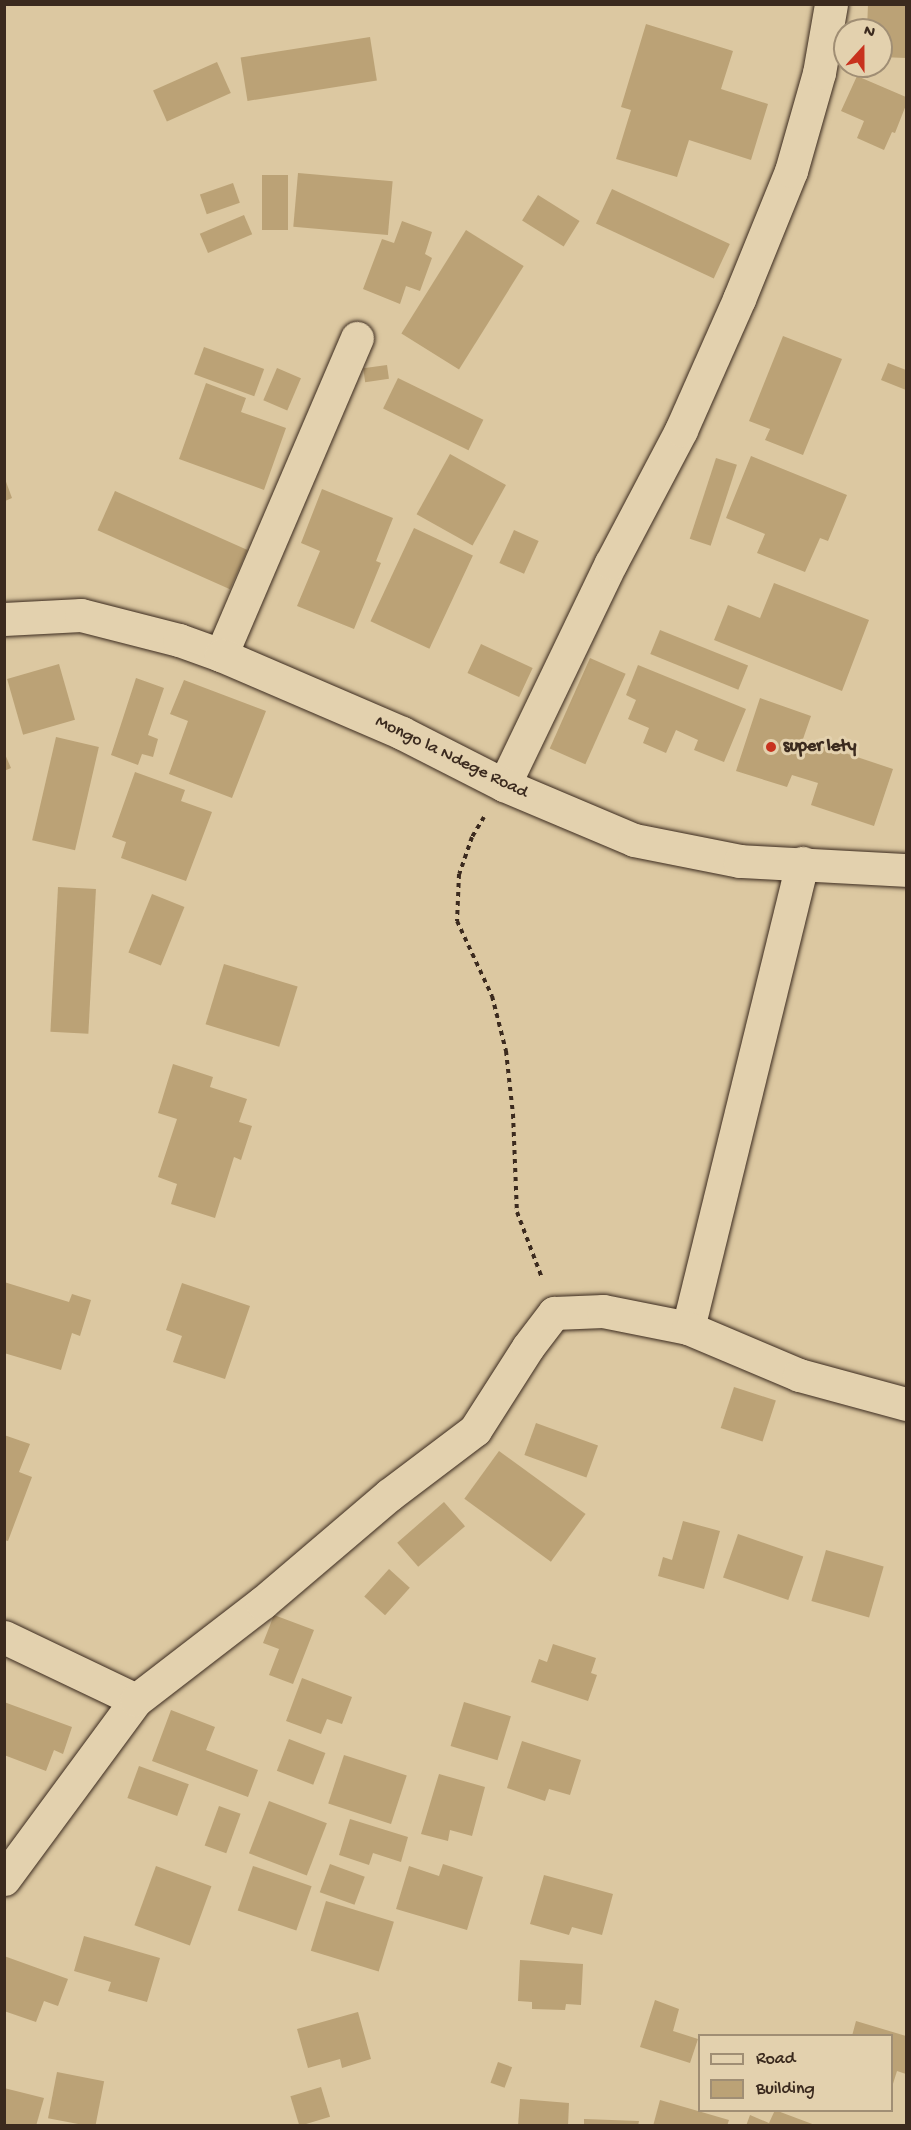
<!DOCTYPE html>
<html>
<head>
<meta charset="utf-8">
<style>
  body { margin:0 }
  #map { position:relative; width:911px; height:2130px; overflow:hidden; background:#dcc8a1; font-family:"Gochi Hand",sans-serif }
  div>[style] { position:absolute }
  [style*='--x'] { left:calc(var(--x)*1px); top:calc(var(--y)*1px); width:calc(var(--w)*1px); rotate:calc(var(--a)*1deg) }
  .building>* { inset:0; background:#bba276; transform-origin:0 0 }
  .path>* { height:4px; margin-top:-2px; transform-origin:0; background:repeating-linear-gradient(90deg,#3b2a1e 0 4.5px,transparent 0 9px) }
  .roads { filter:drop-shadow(0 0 2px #3b2a1e) drop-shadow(0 0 2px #3b2a1e) }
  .street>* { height:33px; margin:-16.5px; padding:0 16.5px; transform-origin:16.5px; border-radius:16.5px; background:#e3d1ae }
  .secondary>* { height:33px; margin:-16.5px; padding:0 16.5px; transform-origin:16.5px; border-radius:16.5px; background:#e3d1ae }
  .dots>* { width:16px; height:16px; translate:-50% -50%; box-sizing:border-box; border:3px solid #e3d1ae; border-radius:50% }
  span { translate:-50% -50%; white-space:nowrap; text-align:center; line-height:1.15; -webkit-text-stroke:6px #e3d1ae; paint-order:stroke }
  .poi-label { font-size:18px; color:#3b2a1e; font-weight:700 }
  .left { translate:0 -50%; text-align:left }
  .street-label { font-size:18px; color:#3b2a1e }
  .frame { position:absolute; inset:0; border:6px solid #3b2a1e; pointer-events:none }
  .legend { position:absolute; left:698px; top:2034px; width:195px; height:78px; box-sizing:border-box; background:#e3d1ae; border:2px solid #a08e74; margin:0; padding:8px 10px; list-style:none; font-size:18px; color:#3b2a1e }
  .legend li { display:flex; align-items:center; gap:12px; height:30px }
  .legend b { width:30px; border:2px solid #a08e74 }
  .north { position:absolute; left:833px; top:18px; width:60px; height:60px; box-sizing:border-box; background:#e3d1ae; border:2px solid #a08e74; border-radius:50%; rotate:21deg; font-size:16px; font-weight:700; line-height:24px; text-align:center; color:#3b2a1e }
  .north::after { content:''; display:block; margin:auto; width:21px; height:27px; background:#c8321e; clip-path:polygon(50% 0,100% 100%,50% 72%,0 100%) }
</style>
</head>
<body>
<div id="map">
  <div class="building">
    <div style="clip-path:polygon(868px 4px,906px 4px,906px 58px,881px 57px,881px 30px,867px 30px)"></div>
    <div style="clip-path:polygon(646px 24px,733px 51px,721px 89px,768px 104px,751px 160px,689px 140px,677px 177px,616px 159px,631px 110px,621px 107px)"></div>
    <div style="left:370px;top:37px;width:44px;height:131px;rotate:81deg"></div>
    <div style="left:217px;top:62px;width:34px;height:70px;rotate:66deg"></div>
    <div style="clip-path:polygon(857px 76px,906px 97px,906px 105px,895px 133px,892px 132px,884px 150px,857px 138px,864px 121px,841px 111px)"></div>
    <div style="left:298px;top:173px;width:95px;height:54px;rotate:5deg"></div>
    <div style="left:262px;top:175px;width:26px;height:55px"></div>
    <div style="left:233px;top:183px;width:21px;height:35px;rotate:71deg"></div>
    <div style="left:612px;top:189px;width:130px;height:38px;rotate:25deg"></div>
    <div style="left:538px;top:195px;width:49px;height:30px;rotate:32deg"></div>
    <div style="left:244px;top:215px;width:21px;height:48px;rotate:67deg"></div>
    <div style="clip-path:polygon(402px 221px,432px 232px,425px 254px,432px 258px,420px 291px,406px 286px,400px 304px,363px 289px,382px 239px,394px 243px)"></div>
    <div style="left:466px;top:230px;width:68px;height:122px;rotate:32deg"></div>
    <div style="clip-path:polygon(783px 336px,842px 359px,803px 455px,765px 440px,770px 429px,749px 421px)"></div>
    <div style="left:204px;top:347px;width:64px;height:29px;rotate:20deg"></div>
    <div style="clip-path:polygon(888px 363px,906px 370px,906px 390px,881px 380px)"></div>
    <div style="left:387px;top:365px;width:14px;height:24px;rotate:82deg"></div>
    <div style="left:277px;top:368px;width:26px;height:35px;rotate:23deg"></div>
    <div style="left:398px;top:378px;width:95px;height:34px;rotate:26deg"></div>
    <div style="clip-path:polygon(206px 383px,246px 398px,241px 412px,286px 428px,264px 490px,179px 459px)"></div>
    <div style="left:450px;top:454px;width:64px;height:69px;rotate:29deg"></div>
    <div style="clip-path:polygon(751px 456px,847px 495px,828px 541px,820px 538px,805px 572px,757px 553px,765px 534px,726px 518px)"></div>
    <div style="left:716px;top:458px;width:22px;height:85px;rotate:18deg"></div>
    <div style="clip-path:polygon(5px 479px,12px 498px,5px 501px)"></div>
    <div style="clip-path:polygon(322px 489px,393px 518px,376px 561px,381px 563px,354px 629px,297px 606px,320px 551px,301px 543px)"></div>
    <div style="left:115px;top:491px;width:145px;height:43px;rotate:24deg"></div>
    <div style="left:414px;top:528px;width:65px;height:103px;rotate:25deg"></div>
    <div style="left:514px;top:530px;width:27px;height:36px;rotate:24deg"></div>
    <div style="clip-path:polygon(774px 583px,869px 620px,842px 691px,714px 640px,728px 605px,760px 618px)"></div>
    <div style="left:660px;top:630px;width:95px;height:26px;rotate:22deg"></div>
    <div style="left:481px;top:644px;width:57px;height:32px;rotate:25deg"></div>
    <div style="left:590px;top:658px;width:39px;height:99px;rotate:24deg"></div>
    <div style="left:59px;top:664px;width:58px;height:54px;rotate:74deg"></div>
    <div style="clip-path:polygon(638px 665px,746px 709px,724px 762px,694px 750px,698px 740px,676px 730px,666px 753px,643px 743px,649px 728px,628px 719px,636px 700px,626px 695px)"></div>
    <div style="clip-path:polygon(136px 678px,164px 688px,148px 735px,158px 739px,153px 757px,142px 754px,138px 765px,111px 755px)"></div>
    <div style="clip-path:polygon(184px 680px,266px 711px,232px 798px,169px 774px,188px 721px,170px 714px)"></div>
    <div style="clip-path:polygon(760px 698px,811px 716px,803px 739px,893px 769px,874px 826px,811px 805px,818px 783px,792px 775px,787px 787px,736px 771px)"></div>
    <div style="left:56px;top:737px;width:44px;height:106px;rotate:13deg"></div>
    <div style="clip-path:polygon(4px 752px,11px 768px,4px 771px)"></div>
    <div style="clip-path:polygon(135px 772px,185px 790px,181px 801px,212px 812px,186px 881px,121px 858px,126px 842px,112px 837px)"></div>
    <div style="left:58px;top:887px;width:38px;height:145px;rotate:3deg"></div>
    <div style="left:152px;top:894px;width:35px;height:63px;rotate:22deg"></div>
    <div style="left:224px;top:964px;width:77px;height:63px;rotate:17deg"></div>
    <div style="clip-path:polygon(173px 1064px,213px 1077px,210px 1087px,247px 1099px,239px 1122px,252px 1126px,241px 1160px,234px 1157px,215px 1218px,171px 1204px,177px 1184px,158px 1177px,177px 1119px,158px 1113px)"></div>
    <div style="clip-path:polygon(4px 1282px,69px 1302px,72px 1294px,91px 1300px,80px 1336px,72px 1333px,61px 1370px,4px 1353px)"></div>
    <div style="clip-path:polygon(182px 1283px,250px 1306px,225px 1379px,173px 1362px,182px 1336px,166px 1330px)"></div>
    <div style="left:734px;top:1387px;width:44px;height:43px;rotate:18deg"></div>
    <div style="left:536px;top:1423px;width:66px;height:34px;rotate:20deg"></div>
    <div style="clip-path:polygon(4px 1435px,30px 1444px,19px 1472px,32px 1477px,8px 1541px,4px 1540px)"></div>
    <div style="left:499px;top:1451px;width:107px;height:59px;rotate:36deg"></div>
    <div style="left:444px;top:1502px;width:32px;height:62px;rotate:49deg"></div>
    <div style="clip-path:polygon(683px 1521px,720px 1531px,704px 1589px,658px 1576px,663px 1557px,672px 1560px)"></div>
    <div style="left:738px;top:1534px;width:69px;height:46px;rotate:19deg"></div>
    <div style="left:826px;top:1550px;width:60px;height:53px;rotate:16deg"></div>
    <div style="left:389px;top:1569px;width:28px;height:37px;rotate:42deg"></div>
    <div style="clip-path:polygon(274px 1615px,314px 1630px,293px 1684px,269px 1675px,279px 1649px,263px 1643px)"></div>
    <div style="clip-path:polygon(553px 1644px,596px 1658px,591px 1673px,597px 1675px,588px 1701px,531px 1682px,539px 1659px,547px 1662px)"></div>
    <div style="clip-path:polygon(302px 1678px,352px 1697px,342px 1724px,327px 1719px,321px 1734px,286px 1721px)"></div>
    <div style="clip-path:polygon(4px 1702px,72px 1727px,63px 1754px,54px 1750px,46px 1771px,4px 1755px)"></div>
    <div style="left:464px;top:1702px;width:49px;height:46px;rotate:17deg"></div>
    <div style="clip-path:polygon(171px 1710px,215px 1727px,206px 1750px,258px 1770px,248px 1797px,152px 1761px)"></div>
    <div style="left:289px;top:1739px;width:39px;height:34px;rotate:21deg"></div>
    <div style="clip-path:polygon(522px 1741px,581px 1760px,570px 1795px,549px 1789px,545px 1801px,507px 1788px)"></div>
    <div style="left:344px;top:1755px;width:66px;height:51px;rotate:18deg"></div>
    <div style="left:139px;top:1766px;width:53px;height:34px;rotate:20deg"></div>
    <div style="clip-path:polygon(439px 1774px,485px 1787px,472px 1836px,450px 1830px,448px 1841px,421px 1834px)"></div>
    <div style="left:269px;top:1801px;width:62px;height:56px;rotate:21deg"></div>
    <div style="left:219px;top:1806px;width:23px;height:42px;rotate:20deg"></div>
    <div style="clip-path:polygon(350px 1819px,408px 1837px,401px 1862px,373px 1853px,369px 1865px,339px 1855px)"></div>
    <div style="left:330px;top:1864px;width:37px;height:30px;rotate:20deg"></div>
    <div style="clip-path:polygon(443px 1864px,483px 1877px,467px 1930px,396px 1909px,409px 1866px,439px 1876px)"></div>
    <div style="left:156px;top:1866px;width:59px;height:63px;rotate:20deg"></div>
    <div style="left:253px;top:1866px;width:62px;height:47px;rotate:19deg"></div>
    <div style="clip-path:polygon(544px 1875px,613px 1894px,602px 1935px,572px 1927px,569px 1935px,530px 1924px)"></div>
    <div style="left:326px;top:1901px;width:71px;height:52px;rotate:17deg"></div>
    <div style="clip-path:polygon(84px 1936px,160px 1958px,147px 2002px,108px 1991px,111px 1982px,74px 1971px)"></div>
    <div style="clip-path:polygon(4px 1956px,68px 1979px,58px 2006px,44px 2001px,36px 2022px,4px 2011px)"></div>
    <div style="clip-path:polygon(520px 1960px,583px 1964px,581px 2005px,566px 2004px,565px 2010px,532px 2009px,532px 2002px,518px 2001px)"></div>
    <div style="clip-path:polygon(655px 2000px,679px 2009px,673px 2031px,698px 2039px,690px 2063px,640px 2047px)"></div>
    <div style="clip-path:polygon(358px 2012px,371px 2059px,342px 2068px,340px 2059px,308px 2068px,297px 2029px)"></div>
    <div style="clip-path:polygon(856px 2021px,906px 2036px,906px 2074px,897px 2071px,892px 2087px,892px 2036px,852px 2036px)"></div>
    <div style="left:498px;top:2062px;width:15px;height:22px;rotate:20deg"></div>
    <div style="left:57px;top:2072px;width:48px;height:47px;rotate:11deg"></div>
    <div style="left:321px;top:2087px;width:31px;height:32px;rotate:73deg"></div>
    <div style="clip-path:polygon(4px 2088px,44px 2098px,36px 2126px,4px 2126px)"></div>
    <div style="clip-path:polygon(520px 2099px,569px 2103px,568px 2126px,518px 2126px)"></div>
    <div style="clip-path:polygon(660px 2100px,729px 2120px,727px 2126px,653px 2126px)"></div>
    <div style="clip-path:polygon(775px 2110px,815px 2125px,815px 2126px,746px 2126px,750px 2115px,769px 2123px)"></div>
    <div style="clip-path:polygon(584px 2119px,639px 2121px,638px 2126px,584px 2126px)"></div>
  </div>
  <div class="path">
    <div style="--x:484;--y:817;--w:23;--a:121"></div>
    <div style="--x:472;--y:837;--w:39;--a:109"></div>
    <div style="--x:459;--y:874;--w:47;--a:92.4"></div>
    <div style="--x:457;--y:921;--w:83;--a:65"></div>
    <div style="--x:492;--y:996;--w:57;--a:75.7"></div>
    <div style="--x:506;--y:1051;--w:63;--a:83.7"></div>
    <div style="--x:513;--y:1114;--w:98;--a:87.7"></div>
    <div style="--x:517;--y:1212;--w:71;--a:69.3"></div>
  </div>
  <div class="roads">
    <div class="street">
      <div style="--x:221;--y:655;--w:345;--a:-66.8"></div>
      <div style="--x:504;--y:785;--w:246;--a:-64.3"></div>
      <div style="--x:611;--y:563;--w:150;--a:-62.2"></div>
      <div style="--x:681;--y:430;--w:143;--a:-66.1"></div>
      <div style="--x:739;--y:299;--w:138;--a:-67.9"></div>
      <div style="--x:791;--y:171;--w:102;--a:-74.1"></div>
      <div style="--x:819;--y:73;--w:70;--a:-80.1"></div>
      <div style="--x:688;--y:1328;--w:479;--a:-76.2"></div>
      <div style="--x:4;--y:1637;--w:146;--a:25.5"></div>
      <div style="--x:4;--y:1879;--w:222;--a:-53.6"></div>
      <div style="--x:136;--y:1700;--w:159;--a:-37.6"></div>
      <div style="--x:262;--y:1603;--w:167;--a:-40.4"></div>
      <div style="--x:389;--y:1495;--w:108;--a:-37.1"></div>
      <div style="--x:475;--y:1430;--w:98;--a:-57.4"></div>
      <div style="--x:528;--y:1347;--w:43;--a:-52.6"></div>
      <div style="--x:554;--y:1313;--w:49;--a:-2.3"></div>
      <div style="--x:603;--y:1311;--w:87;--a:11.3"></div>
      <div style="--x:688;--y:1328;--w:121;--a:22.9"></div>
      <div style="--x:799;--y:1375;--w:111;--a:15.2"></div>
    </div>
    <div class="secondary">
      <div style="--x:4;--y:619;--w:77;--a:-3"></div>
      <div style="--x:81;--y:615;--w:101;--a:14.3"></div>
      <div style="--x:179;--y:640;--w:45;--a:19.7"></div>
      <div style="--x:221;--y:655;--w:197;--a:23.3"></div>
      <div style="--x:402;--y:733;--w:114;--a:27"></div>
      <div style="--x:504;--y:785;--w:141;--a:22.9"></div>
      <div style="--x:634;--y:840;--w:108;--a:11.2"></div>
      <div style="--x:740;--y:861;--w:166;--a:3.1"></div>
    </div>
  </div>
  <div class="dots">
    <div style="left:771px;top:747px;background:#c8321e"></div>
  </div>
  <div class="poi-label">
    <span class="left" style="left:783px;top:747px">super lety</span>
  </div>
  <div class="street-label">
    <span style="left:451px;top:758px;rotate:26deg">Mongo la Ndege Road</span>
  </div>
  <div class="frame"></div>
  <ul class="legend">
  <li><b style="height:8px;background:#e3d1ae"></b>Road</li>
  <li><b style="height:16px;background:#bba276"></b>Building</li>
  </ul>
  <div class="north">N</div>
</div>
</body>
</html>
